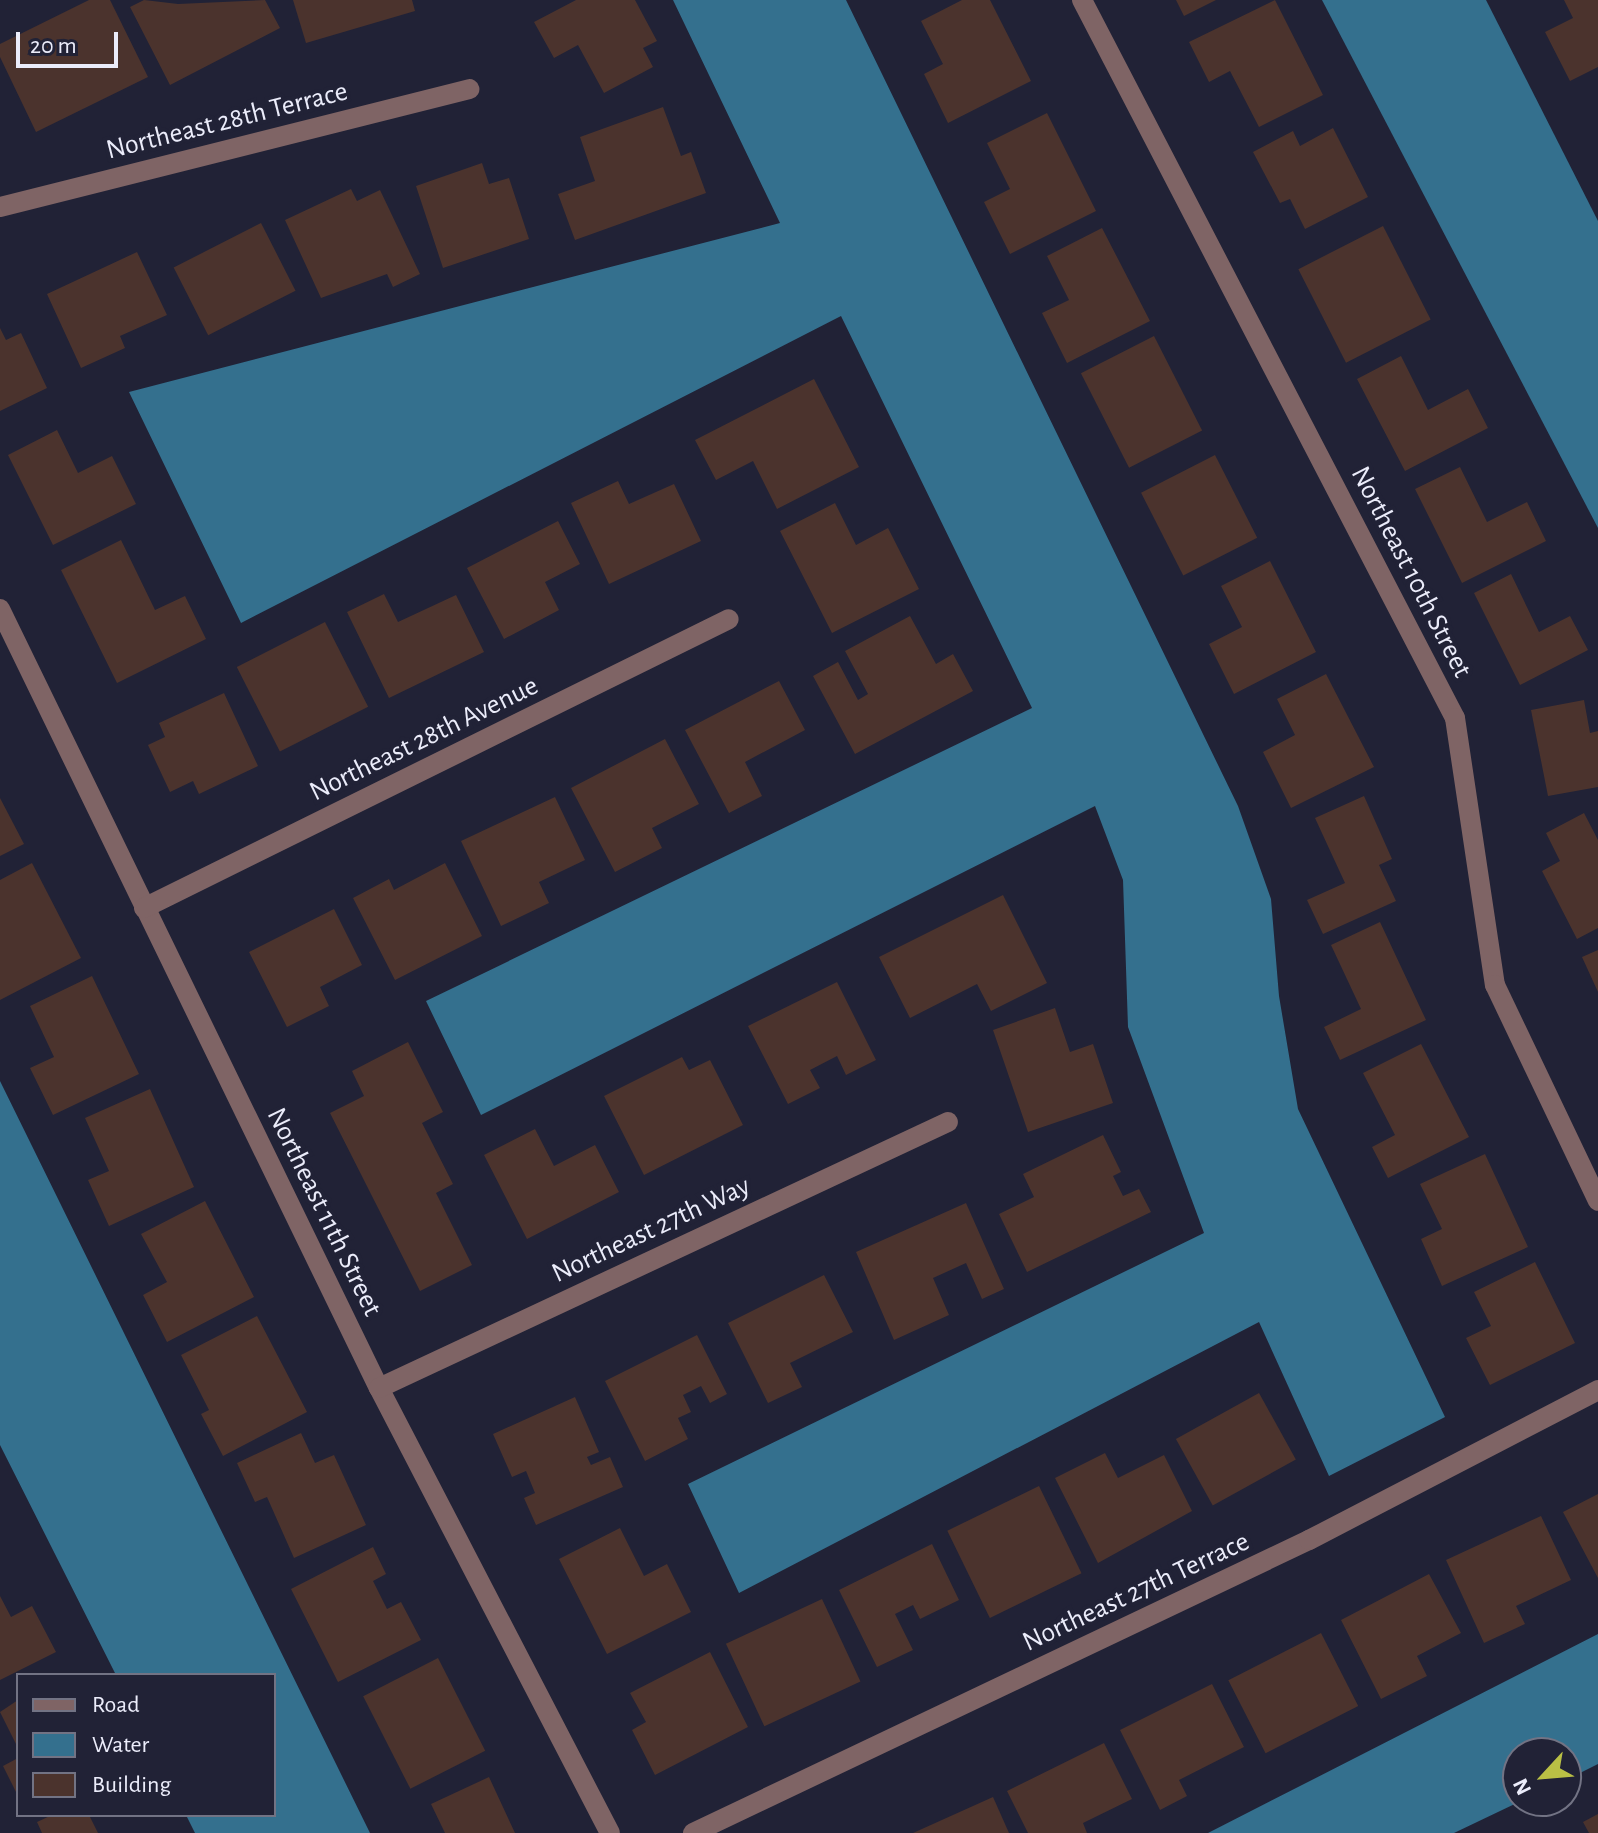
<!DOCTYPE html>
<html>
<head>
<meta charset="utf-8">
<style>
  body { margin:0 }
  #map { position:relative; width:1598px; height:1833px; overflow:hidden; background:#212236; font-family:"Alegreya Sans",sans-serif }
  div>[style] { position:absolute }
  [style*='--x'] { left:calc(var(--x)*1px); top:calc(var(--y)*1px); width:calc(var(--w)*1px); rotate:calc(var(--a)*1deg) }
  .water>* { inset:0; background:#34708e }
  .building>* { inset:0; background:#4b332d; transform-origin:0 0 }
  .minor>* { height:20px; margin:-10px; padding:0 10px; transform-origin:10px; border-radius:10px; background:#7f6465 }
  span { translate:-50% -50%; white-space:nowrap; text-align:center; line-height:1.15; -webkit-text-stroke:8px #212236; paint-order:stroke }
  .street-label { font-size:28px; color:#ebecfa }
  .legend { position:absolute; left:16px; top:1673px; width:260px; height:144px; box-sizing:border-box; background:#212236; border:2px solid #727384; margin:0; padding:10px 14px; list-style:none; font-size:24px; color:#ebecfa }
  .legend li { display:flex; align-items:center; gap:16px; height:40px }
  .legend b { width:40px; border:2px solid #727384 }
  .north { position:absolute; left:1502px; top:1737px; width:80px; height:80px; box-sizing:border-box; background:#212236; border:2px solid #727384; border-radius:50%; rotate:244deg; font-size:22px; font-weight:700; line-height:32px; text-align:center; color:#ebecfa }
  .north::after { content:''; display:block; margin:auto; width:28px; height:36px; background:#bac045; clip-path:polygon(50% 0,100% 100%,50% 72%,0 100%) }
  .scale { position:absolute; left:16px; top:32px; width:102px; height:36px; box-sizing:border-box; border:4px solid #ebecfa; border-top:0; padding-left:10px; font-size:24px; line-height:28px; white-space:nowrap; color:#ebecfa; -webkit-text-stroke:6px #212236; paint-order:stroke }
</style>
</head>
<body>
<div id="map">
  <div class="water">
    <div style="clip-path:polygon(673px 0,846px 0,1238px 806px,1271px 899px,1279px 996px,1298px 1109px,1445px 1417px,1329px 1476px,1259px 1322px,739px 1593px,688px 1484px,1204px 1233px,1128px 1027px,1123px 880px,1095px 806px,481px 1115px,426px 1001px,1032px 708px,841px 316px,241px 623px,129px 392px,780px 223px)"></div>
    <div style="clip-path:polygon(1322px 0,1486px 0,1598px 221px,1598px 528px)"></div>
    <div style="clip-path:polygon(0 1081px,370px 1833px,195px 1833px,186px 1815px,274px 1815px,274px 1675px,116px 1675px,0 1445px)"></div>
    <div style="clip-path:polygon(1598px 1634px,1598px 1764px,1566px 1780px,1566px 1753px,1518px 1753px,1521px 1801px,1454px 1833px,1208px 1833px)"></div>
  </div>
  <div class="building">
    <div style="clip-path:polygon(89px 0,110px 0,148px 77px,36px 132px,0 57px,0 44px)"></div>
    <div style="clip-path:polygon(144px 0,178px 4px,265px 0,280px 28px,170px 85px,130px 7px)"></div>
    <div style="clip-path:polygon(293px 0,412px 0,415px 11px,306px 43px)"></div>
    <div style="clip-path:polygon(576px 0,635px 0,657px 41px,643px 48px,653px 67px,604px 93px,578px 45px,554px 58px,534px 22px)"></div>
    <div style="clip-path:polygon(962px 0,990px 0,1031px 81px,948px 123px,924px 74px,943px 64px,921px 21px)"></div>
    <div style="clip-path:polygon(1176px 0,1216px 0,1184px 16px)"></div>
    <div style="clip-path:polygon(1275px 0,1323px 95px,1259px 127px,1230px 71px,1209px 82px,1189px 42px)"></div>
    <div style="clip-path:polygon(1564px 0,1598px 0,1598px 67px,1570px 81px,1545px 32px,1573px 18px)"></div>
    <div style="clip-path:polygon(663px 107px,681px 156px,691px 152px,706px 193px,575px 240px,558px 194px,595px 181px,580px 137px)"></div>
    <div style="clip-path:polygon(1047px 113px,1096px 211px,1010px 254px,984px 202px,1010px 189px,987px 143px)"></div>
    <div style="clip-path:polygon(1333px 128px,1368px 197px,1305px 229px,1290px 199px,1280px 203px,1253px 152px,1293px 131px,1300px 146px)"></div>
    <div style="clip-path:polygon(482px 163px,489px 184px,509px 178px,529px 239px,443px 268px,416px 186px)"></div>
    <div style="clip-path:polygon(351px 189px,357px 201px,380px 190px,420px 274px,393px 287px,387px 274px,321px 298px,285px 220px)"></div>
    <div style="left:261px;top:223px;width:76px;height:98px;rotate:63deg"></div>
    <div style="left:1383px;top:226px;width:105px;height:95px;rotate:63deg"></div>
    <div style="clip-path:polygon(1102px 228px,1150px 321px,1067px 363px,1042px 313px,1069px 300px,1047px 256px)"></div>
    <div style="clip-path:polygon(137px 252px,167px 315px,120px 336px,125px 348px,81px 368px,47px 294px)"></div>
    <div style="clip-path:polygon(0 328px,6px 340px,21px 333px,47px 388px,0 411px)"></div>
    <div style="left:1154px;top:336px;width:106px;height:82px;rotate:63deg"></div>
    <div style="clip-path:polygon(1401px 356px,1428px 410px,1468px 389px,1488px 428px,1405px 471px,1357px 379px)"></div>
    <div style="clip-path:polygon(814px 379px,859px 467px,777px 509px,753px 461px,716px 480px,695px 440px)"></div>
    <div style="clip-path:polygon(57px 430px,78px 473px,112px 456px,136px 504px,53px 545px,8px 455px)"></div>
    <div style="left:1215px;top:455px;width:93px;height:83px;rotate:63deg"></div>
    <div style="clip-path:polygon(1460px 467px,1487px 522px,1527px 502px,1546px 541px,1462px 583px,1415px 489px)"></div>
    <div style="clip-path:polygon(618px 481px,629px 504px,674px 484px,701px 541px,609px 584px,571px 503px)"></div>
    <div style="clip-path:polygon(835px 503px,856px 545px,888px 528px,919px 589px,832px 633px,780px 531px)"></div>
    <div style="clip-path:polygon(558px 521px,580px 564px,545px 582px,559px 610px,504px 639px,467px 568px)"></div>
    <div style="clip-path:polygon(121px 540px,155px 610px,185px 596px,206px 639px,117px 683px,61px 570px)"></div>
    <div style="clip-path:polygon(1270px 561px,1316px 652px,1234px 694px,1209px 644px,1242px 627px,1221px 586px)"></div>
    <div style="clip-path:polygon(1511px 574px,1539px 632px,1570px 616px,1588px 650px,1520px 685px,1474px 593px)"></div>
    <div style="clip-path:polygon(384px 594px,398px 622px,456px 595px,484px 652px,389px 698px,347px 612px)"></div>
    <div style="clip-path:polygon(910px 616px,936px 664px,953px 654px,973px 691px,855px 754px,813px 676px,838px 662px,858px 700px,868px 694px,845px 651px)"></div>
    <div style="left:325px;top:622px;width:95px;height:99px;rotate:63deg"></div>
    <div style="clip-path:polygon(1326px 674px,1374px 767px,1291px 808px,1263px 752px,1295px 735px,1277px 699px)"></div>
    <div style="clip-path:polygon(779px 681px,805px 730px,745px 762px,762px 796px,729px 813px,685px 730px)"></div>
    <div style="clip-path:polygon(224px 693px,258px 766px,199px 794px,193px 781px,170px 792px,148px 745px,165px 737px,159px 723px)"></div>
    <div style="clip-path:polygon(1584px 700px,1590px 733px,1598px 731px,1598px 787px,1548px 796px,1531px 710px)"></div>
    <div style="clip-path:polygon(665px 739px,699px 804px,652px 828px,662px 848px,615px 872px,571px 788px)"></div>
    <div style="clip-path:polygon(1364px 796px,1392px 859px,1379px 865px,1396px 901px,1323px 934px,1307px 900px,1345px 883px,1315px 818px)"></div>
    <div style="clip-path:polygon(555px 797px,585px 860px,539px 882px,549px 903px,501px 926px,461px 841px)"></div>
    <div style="clip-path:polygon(0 798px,24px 844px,0 856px)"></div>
    <div style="clip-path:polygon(1584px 813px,1598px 840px,1598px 928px,1577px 939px,1542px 871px,1560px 861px,1546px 833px)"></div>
    <div style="clip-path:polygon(32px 863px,81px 958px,0 1000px,0 880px)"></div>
    <div style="clip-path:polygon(445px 863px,482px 936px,395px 980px,353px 898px,389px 879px,394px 890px)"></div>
    <div style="clip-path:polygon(1003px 895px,1047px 983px,991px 1011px,977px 984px,910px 1018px,879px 957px)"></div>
    <div style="clip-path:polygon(334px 909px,362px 965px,320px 987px,329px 1006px,287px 1027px,249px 952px)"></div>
    <div style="clip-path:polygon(1380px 922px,1426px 1020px,1340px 1060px,1324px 1027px,1361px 1009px,1331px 945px)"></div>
    <div style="clip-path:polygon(1598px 950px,1598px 992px,1582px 957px)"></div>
    <div style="clip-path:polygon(92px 976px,139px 1074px,53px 1115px,30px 1068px,54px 1057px,30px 1006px)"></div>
    <div style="clip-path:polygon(837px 982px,876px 1060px,846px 1075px,837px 1056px,810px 1070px,820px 1088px,788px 1104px,748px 1026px)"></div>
    <div style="clip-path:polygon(1055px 1008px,1070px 1052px,1093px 1044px,1113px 1103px,1028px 1132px,993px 1030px)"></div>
    <div style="clip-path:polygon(408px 1042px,443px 1112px,422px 1123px,453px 1184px,436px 1193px,472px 1265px,420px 1291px,330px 1113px,364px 1096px,352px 1071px)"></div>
    <div style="clip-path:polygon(1421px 1044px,1469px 1137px,1388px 1178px,1372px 1147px,1395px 1135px,1363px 1073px)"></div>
    <div style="clip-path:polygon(682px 1057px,689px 1070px,710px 1060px,743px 1125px,644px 1175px,604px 1096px)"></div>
    <div style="clip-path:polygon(150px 1089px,194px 1187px,109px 1226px,88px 1180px,109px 1171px,85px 1118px)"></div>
    <div style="clip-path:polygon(535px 1129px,554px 1166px,595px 1145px,619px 1192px,527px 1239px,484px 1155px)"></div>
    <div style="clip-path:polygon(1103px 1135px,1121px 1172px,1113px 1176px,1123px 1196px,1139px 1189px,1151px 1212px,1027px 1272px,999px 1214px,1034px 1197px,1023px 1174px)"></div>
    <div style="clip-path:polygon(1485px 1154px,1528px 1247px,1442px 1286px,1421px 1239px,1442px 1229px,1420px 1184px)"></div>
    <div style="clip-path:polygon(205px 1201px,254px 1297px,167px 1342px,143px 1295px,167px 1282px,141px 1234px)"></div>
    <div style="clip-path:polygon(966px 1203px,1004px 1289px,982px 1299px,966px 1263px,933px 1278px,949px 1315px,894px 1340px,856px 1252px)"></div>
    <div style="clip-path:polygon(1535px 1262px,1575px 1343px,1490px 1385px,1466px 1338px,1491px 1326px,1474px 1292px)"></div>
    <div style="clip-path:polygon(824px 1275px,853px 1332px,790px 1363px,802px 1387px,768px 1403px,728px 1323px)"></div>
    <div style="clip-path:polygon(257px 1316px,307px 1412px,223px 1456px,201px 1414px,209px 1410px,181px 1355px)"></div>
    <div style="clip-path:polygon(697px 1335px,727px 1394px,710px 1403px,701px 1386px,683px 1395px,691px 1412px,678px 1418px,688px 1439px,645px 1461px,605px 1381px)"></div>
    <div style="left:1259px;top:1393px;width:76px;height:95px;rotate:61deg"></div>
    <div style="clip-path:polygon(575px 1397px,599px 1452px,587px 1457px,591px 1465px,610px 1457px,623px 1487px,536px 1525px,524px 1498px,535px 1493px,526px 1471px,512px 1477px,493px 1434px)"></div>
    <div style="clip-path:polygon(301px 1433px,315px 1463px,334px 1455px,366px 1525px,294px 1558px,267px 1497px,255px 1502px,237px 1463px)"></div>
    <div style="clip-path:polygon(1105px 1453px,1118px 1478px,1164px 1455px,1192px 1511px,1098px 1563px,1055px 1478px)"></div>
    <div style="left:1039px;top:1486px;width:97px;height:102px;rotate:64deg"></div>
    <div style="clip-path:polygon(1598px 1494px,1598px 1578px,1563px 1512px)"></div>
    <div style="clip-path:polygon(1541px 1516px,1571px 1580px,1516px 1606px,1525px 1624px,1484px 1643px,1446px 1560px)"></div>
    <div style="clip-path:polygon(620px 1528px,644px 1576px,667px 1564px,691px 1612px,607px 1654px,559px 1559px)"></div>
    <div style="clip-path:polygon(932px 1544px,959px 1600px,920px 1619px,913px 1605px,895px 1614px,913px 1650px,877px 1667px,839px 1590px)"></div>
    <div style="clip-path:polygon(373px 1547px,386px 1574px,373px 1581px,387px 1609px,401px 1602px,421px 1640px,338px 1682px,291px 1589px)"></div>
    <div style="clip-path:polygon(1429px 1574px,1461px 1633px,1417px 1656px,1427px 1676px,1381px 1699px,1341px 1620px)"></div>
    <div style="clip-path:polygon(0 1596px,11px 1617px,32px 1606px,56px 1652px,0 1680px)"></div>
    <div style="left:822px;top:1599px;width:91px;height:106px;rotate:65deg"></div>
    <div style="left:1321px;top:1633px;width:82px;height:104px;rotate:63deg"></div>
    <div style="clip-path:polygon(710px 1652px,748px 1727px,655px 1775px,632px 1730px,646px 1722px,630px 1693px)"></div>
    <div style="left:438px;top:1658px;width:104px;height:84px;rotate:63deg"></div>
    <div style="clip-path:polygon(1212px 1684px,1244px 1747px,1179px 1780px,1187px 1796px,1160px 1810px,1120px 1730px)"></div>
    <div style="clip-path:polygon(18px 1700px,18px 1748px,0 1712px)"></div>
    <div style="clip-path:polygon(1104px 1743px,1132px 1799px,1083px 1823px,1087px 1833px,1028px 1833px,1007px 1791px)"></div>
    <div style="clip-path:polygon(18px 1758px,18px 1796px,3px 1766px)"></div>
    <div style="clip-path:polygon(489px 1777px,515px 1833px,445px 1833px,431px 1804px)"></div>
    <div style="clip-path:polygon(993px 1797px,1009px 1833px,913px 1833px)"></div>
    <div style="clip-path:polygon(1598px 1814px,1598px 1833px,1589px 1833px,1583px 1822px)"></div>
    <div style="clip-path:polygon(52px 1815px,89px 1815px,98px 1833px,42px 1833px,37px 1822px)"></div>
  </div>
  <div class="minor">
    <div style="--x:1082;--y:0;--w:809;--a:62.55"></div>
    <div style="--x:1455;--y:718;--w:270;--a:81.5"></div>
    <div style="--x:1495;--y:985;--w:239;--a:64.5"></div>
    <div style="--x:0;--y:207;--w:484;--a:-14.1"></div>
    <div style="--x:0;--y:609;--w:866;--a:64.06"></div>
    <div style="--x:379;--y:1388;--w:501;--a:62.57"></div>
    <div style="--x:144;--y:908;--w:652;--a:-26.29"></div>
    <div style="--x:379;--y:1388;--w:628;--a:-25.06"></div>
    <div style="--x:693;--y:1833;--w:682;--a:-25.44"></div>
    <div style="--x:1309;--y:1540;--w:326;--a:-27.4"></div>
  </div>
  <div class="street-label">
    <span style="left:227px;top:121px;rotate:-14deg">Northeast 28th Terrace</span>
    <span style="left:1411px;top:572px;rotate:63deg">Northeast 10th Street</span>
    <span style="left:424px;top:739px;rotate:-26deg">Northeast 28th Avenue</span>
    <span style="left:324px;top:1212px;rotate:64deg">Northeast 11th Street</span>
    <span style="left:651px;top:1230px;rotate:-25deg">Northeast 27th Way</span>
    <span style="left:1136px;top:1592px;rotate:-25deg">Northeast 27th Terrace</span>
  </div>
  <ul class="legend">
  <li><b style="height:10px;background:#7f6465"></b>Road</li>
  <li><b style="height:22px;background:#34708e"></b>Water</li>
  <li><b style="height:22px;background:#4b332d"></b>Building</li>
  </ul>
  <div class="north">N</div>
  <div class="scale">20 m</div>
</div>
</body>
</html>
